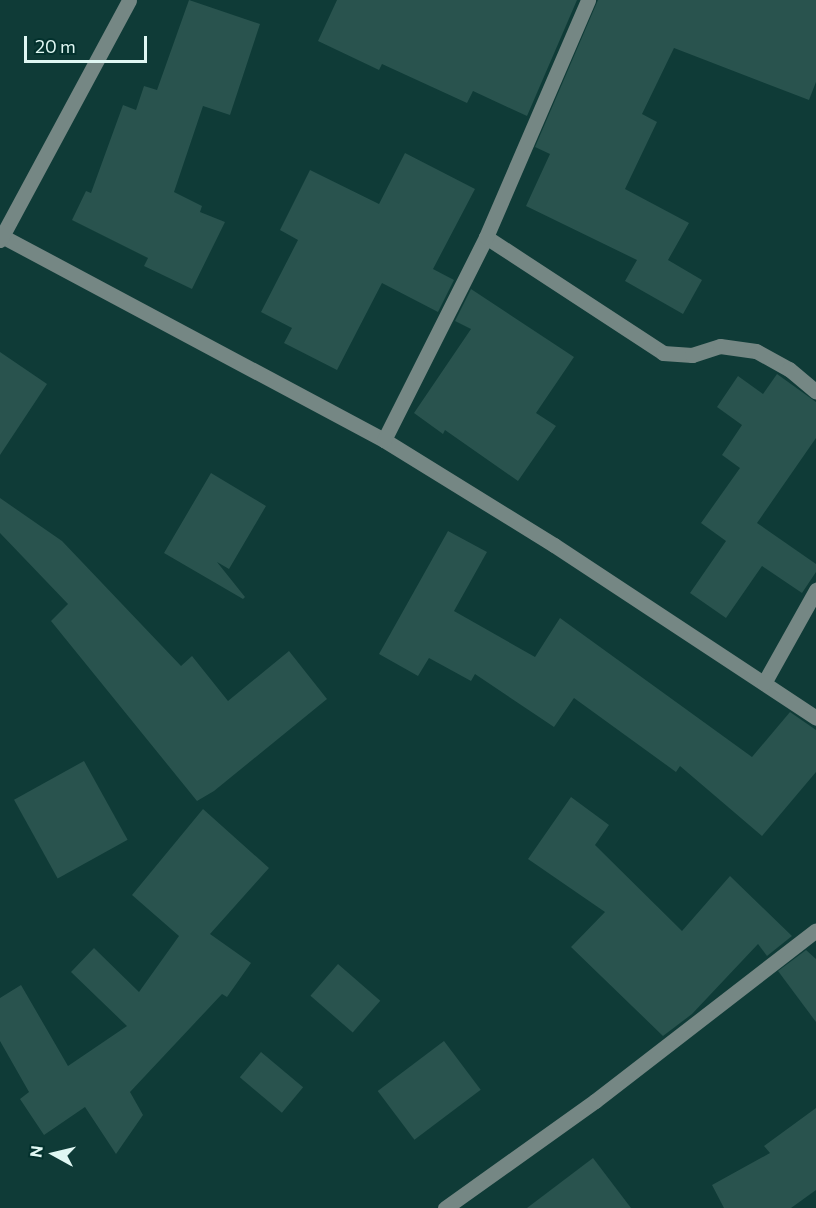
<!DOCTYPE html>
<html>
<head>
<meta charset="utf-8">
<style>
  body { margin:0 }
  #map { position:relative; width:816px; height:1208px; overflow:hidden; background:#0f3b37; font-family:Commissioner,sans-serif }
  div>[style] { position:absolute }
  [style*='--x'] { left:calc(var(--x)*1px); top:calc(var(--y)*1px); width:calc(var(--w)*1px); rotate:calc(var(--a)*1deg) }
  .building>* { inset:0; background:#29534e; transform-origin:0 0 }
  .minor>* { height:15px; margin:-7.5px; padding:0 7.5px; transform-origin:7.5px; border-radius:7.5px; background:#758784 }
  span { translate:-50% -50%; white-space:nowrap; text-align:center; line-height:1.15; -webkit-text-stroke:4.5px #03312d; paint-order:stroke }
  .north { position:absolute; left:24px; top:1124px; width:60px; height:60px; -webkit-text-stroke:4px #03312d; paint-order:stroke; rotate:278deg; font-size:16px; font-weight:700; line-height:24px; text-align:center; color:#e0f7f3 }
  .north::after { content:''; display:block; margin:auto; width:21px; height:27px; background:#e0f7f3; clip-path:polygon(50% 0,100% 100%,50% 72%,0 100%) }
  .scale { position:absolute; left:24px; top:36px; width:123px; height:27px; box-sizing:border-box; border:3px solid #e0f7f3; border-top:0; padding-left:8px; font-size:18px; line-height:21px; white-space:nowrap; color:#e0f7f3; -webkit-text-stroke:4px #03312d; paint-order:stroke }
</style>
</head>
<body>
<div id="map">
  <div class="building">
    <div style="clip-path:polygon(189px 0,260px 24px,230px 115px,203px 106px,174px 192px,202px 206px,200px 212px,225px 222px,192px 289px,144px 266px,148px 258px,72px 220px,86px 191px,91px 193px,123px 105px,136px 110px,144px 86px,157px 90px)"></div>
    <div style="clip-path:polygon(337px 0,577px 0,527px 116px,473px 91px,467px 103px,382px 64px,379px 70px,318px 41px)"></div>
    <div style="clip-path:polygon(598px 0,816px 0,816px 82px,809px 100px,674px 48px,642px 114px,657px 122px,625px 189px,689px 223px,668px 260px,702px 280px,683px 314px,625px 281px,637px 260px,526px 206px,550px 154px,535px 147px)"></div>
    <div style="clip-path:polygon(405px 153px,475px 189px,433px 269px,454px 280px,438px 312px,382px 283px,337px 370px,284px 343px,292px 328px,261px 312px,298px 240px,280px 230px,310px 170px,379px 204px)"></div>
    <div style="clip-path:polygon(471px 289px,574px 357px,536px 413px,556px 426px,518px 481px,445px 430px,443px 434px,414px 413px,471px 329px,455px 321px)"></div>
    <div style="clip-path:polygon(0 352px,47px 384px,0 455px)"></div>
    <div style="clip-path:polygon(777px 374px,816px 402px,816px 438px,757px 523px,816px 564px,816px 572px,802px 593px,762px 566px,726px 618px,690px 593px,726px 541px,701px 523px,740px 468px,722px 455px,742px 425px,717px 407px,738px 376px,763px 394px)"></div>
    <div style="clip-path:polygon(211px 473px,266px 506px,229px 569px,217px 562px,245px 597px,243px 599px,164px 553px)"></div>
    <div style="clip-path:polygon(0 498px,62px 541px,181px 666px,192px 656px,228px 701px,289px 651px,327px 699px,214px 791px,197px 801px,51px 621px,68px 604px,0 533px)"></div>
    <div style="clip-path:polygon(448px 531px,487px 552px,454px 611px,535px 657px,560px 618px,752px 757px,790px 712px,816px 730px,816px 772px,762px 836px,680px 766px,676px 772px,574px 698px,554px 727px,475px 674px,471px 681px,429px 658px,418px 676px,379px 654px)"></div>
    <div style="left:84px;top:761px;width:90px;height:80px;rotate:61deg"></div>
    <div style="clip-path:polygon(571px 797px,609px 825px,595px 845px,682px 931px,730px 876px,792px 936px,767px 956px,758px 944px,692px 1014px,663px 1036px,571px 947px,605px 912px,528px 859px)"></div>
    <div style="clip-path:polygon(203px 809px,269px 868px,210px 934px,251px 963px,227px 997px,222px 994px,130px 1092px,143px 1115px,116px 1154px,85px 1107px,44px 1135px,20px 1099px,29px 1092px,0 1041px,0 998px,21px 985px,68px 1066px,127px 1026px,71px 972px,94px 948px,139px 992px,179px 936px,132px 895px)"></div>
    <div style="clip-path:polygon(806px 950px,816px 959px,816px 1022px,778px 971px)"></div>
    <div style="left:338px;top:964px;width:56px;height:42px;rotate:41deg"></div>
    <div style="left:444px;top:1041px;width:61px;height:83px;rotate:53deg"></div>
    <div style="left:261px;top:1052px;width:55px;height:33px;rotate:40deg"></div>
    <div style="clip-path:polygon(816px 1108px,816px 1190px,791px 1208px,724px 1208px,712px 1185px,770px 1153px,764px 1146px)"></div>
    <div style="clip-path:polygon(593px 1158px,631px 1208px,527px 1208px)"></div>
  </div>
  <div class="minor">
    <div style="--x:0;--y:235;--w:435;--a:28.1"></div>
    <div style="--x:384;--y:440;--w:200;--a:31.7"></div>
    <div style="--x:554;--y:545;--w:314;--a:33.4"></div>
    <div style="--x:486;--y:237;--w:212;--a:33.2"></div>
    <div style="--x:663;--y:353;--w:29;--a:4"></div>
    <div style="--x:692;--y:355;--w:29;--a:-18"></div>
    <div style="--x:720;--y:346;--w:36;--a:8"></div>
    <div style="--x:756;--y:351;--w:38;--a:29"></div>
    <div style="--x:789;--y:369;--w:35;--a:40"></div>
    <div style="--x:0;--y:240;--w:272;--a:-61.7"></div>
    <div style="--x:384;--y:440;--w:227;--a:-63.3"></div>
    <div style="--x:486;--y:237;--w:258;--a:-66.7"></div>
    <div style="--x:764;--y:683;--w:107;--a:-60.8"></div>
    <div style="--x:445;--y:1208;--w:184;--a:-35.5"></div>
    <div style="--x:595;--y:1101;--w:279;--a:-37.7"></div>
  </div>
  <div class="north">N</div>
  <div class="scale">20 m</div>
</div>
</body>
</html>
